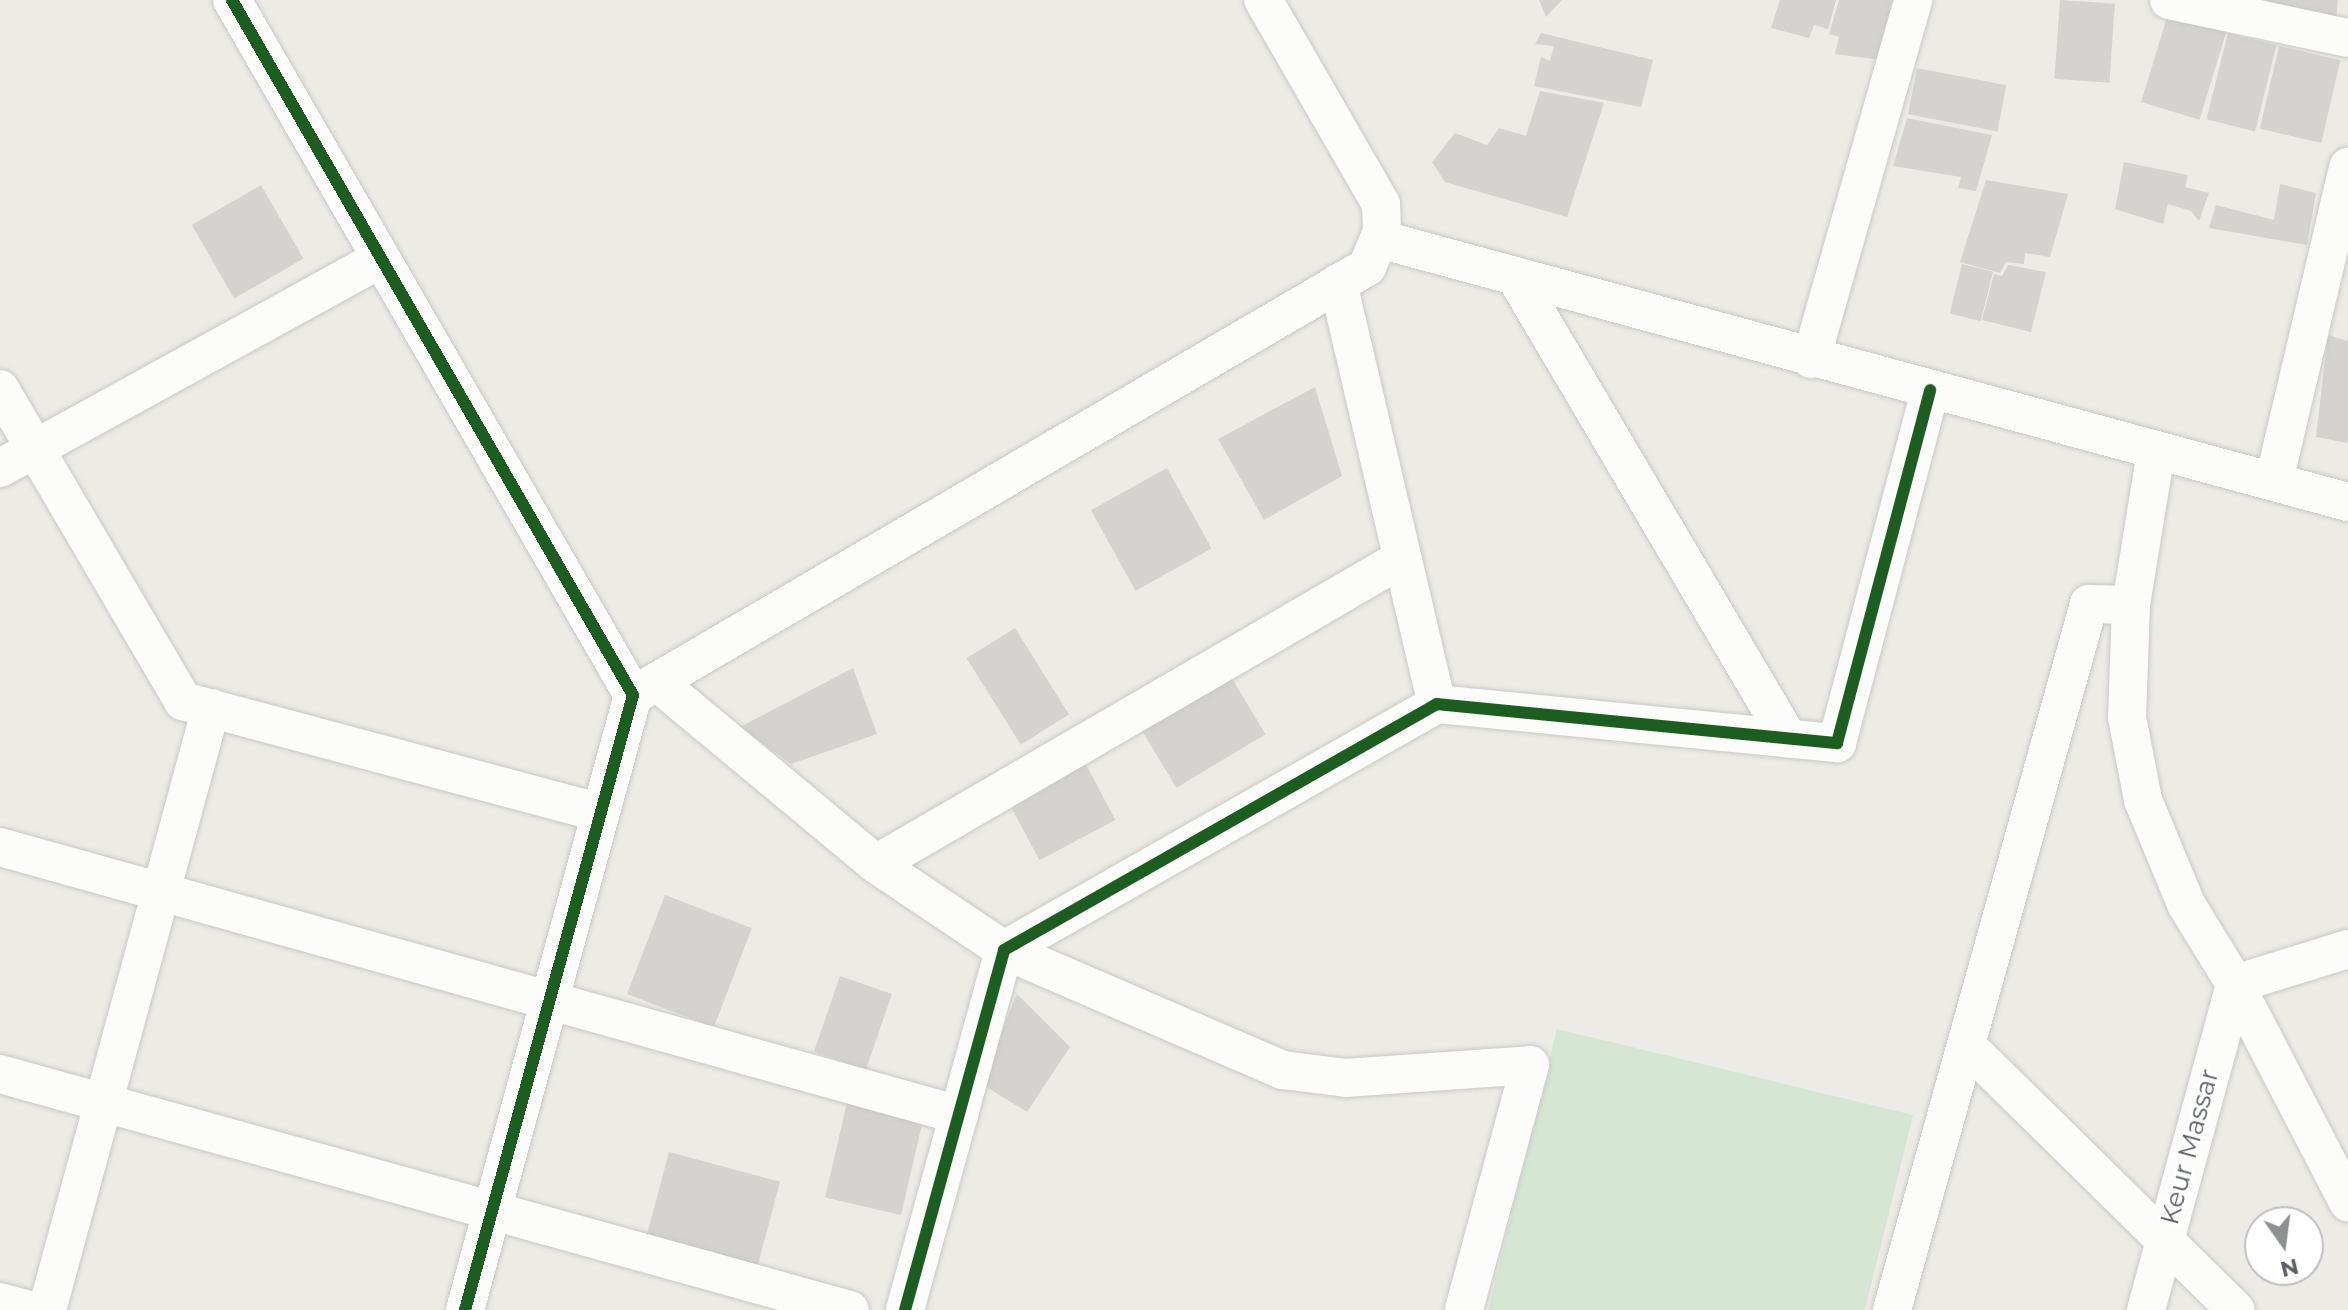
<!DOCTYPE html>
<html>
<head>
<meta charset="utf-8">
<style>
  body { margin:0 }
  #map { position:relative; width:2348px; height:1310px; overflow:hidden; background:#ecebe6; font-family:Montserrat,sans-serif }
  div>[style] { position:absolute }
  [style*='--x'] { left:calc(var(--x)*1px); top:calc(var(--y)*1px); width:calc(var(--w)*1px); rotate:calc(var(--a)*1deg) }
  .green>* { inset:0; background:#d5e7d2 }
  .building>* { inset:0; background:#d4d3d0; transform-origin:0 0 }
  .roads { filter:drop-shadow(0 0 2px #c8c8c7) drop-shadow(0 0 2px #c8c8c7) }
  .minor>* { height:38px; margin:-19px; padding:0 19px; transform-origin:19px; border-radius:19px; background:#fcfcfb }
  .cycleway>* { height:12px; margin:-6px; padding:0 6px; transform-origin:6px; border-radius:6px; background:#1b5e20 }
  span { translate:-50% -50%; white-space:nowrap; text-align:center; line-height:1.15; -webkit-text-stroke:6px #fff; paint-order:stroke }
  .street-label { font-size:26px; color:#5c6064 }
  .north { position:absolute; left:2244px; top:1206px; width:80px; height:80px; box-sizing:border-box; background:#fff; border:2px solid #bebfc1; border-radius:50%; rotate:166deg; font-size:22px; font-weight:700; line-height:32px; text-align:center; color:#5c6064 }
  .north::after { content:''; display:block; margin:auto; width:28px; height:36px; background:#8e9192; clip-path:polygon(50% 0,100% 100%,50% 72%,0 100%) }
</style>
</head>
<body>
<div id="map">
  <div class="green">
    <div style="clip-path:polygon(1557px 1029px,1913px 1115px,1865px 1310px,1488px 1310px)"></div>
  </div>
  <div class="building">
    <div style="clip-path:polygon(1539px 0,1562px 0,1546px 17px)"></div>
    <div style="clip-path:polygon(1780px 0,1836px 0,1828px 29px,1814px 25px,1809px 38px,1771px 28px)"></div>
    <div style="clip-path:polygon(1839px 0,1897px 0,1882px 60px,1835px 54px,1839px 37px,1829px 34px)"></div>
    <div style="left:2060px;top:0;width:55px;height:79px;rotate:4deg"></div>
    <div style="clip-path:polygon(2265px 0,2338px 0,2336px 21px,2263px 9px)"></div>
    <div style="left:2168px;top:14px;width:61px;height:92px;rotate:17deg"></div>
    <div style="clip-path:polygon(1541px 33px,1653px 60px,1641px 107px,1534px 86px,1541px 57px,1550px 61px,1554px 46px,1535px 44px)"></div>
    <div style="left:2228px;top:33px;width:50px;height:89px;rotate:14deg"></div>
    <div style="left:2279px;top:46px;width:63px;height:85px;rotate:13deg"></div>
    <div style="left:1917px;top:68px;width:91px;height:47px;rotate:11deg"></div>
    <div style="clip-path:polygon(1540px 91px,1604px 103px,1567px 217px,1445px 182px,1432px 162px,1455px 133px,1487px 145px,1499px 128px,1526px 136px)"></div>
    <div style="clip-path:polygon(1907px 118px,1992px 135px,1976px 191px,1958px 188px,1961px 177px,1893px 166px)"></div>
    <div style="clip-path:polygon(2124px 162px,2188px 175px,2185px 187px,2209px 193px,2199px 221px,2191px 211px,2168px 204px,2163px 224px,2115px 209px)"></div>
    <div style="clip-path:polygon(1986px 180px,2068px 194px,2050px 257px,2025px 253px,2024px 264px,2006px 262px,2000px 273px,1960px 262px)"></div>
    <div style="clip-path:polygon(2280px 184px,2316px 193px,2307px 245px,2209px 228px,2216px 205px,2274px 220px)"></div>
    <div style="left:261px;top:185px;width:85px;height:80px;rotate:60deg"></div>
    <div style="left:1962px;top:264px;width:32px;height:51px;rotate:14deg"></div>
    <div style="clip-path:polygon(2008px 265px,2046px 272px,2031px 332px,1982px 320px,1994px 274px,2002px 276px)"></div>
    <div style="clip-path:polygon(2328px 335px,2348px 341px,2348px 443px,2316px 437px)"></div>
    <div style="clip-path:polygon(1315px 387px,1342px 476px,1264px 520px,1218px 439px)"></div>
    <div style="left:1167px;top:468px;width:92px;height:87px;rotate:61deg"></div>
    <div style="left:1015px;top:628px;width:102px;height:57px;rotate:58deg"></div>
    <div style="clip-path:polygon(853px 668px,877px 734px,791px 764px,740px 727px)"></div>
    <div style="left:1230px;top:675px;width:69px;height:104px;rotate:59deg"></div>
    <div style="left:1083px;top:759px;width:69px;height:86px;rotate:62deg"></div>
    <div style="left:665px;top:895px;width:93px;height:106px;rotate:21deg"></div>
    <div style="left:840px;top:976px;width:55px;height:80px;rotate:19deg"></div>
    <div style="clip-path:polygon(1017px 994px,1070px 1047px,1027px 1112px,980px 1083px)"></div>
    <div style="left:848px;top:1098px;width:78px;height:102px;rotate:13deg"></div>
    <div style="left:669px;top:1152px;width:115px;height:88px;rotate:15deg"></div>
  </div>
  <div class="roads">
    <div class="minor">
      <div style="--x:232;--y:0;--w:802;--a:60.02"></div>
      <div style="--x:633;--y:695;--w:638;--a:105.28"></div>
      <div style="--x:2169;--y:0;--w:183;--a:12"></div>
      <div style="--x:1379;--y:239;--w:1004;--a:15.19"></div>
      <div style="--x:1515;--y:276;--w:537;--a:59.42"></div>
      <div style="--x:1338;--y:283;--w:432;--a:76.8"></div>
      <div style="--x:1811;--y:359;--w:373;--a:-74.1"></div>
      <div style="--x:0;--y:389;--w:362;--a:59.6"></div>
      <div style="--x:183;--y:701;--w:432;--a:15"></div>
      <div style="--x:2156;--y:452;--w:155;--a:99.3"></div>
      <div style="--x:2131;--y:605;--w:112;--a:92"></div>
      <div style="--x:2127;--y:717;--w:85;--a:79.1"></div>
      <div style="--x:2143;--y:800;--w:113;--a:67.5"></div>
      <div style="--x:2186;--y:904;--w:94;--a:58.5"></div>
      <div style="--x:2235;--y:984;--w:246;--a:62.6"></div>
      <div style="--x:0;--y:468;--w:434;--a:-28.8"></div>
      <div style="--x:2274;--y:481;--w:323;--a:-76.7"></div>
      <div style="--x:658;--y:683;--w:283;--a:39.7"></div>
      <div style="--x:876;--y:864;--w:154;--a:33.9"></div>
      <div style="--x:1004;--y:950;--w:304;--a:23.3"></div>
      <div style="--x:1283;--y:1070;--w:64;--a:7.2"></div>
      <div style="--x:1346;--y:1078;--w:184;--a:-4"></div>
      <div style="--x:1530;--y:1065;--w:254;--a:105.1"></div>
      <div style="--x:639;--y:692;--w:843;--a:-30.28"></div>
      <div style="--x:1367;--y:267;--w:39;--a:-67"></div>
      <div style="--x:1382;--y:231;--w:27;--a:-92"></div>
      <div style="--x:1381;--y:204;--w:236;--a:-120"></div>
      <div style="--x:0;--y:847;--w:996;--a:15.61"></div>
      <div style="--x:876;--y:864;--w:609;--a:-30.14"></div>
      <div style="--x:1966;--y:1045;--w:378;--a:44.5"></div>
      <div style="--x:0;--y:1074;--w:882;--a:15.52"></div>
      <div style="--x:0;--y:1302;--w:31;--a:15"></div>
      <div style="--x:47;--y:1310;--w:624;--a:-74.76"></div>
      <div style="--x:905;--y:1310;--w:373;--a:-74.6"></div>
      <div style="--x:1004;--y:950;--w:498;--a:-29.6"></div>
      <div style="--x:1437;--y:704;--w:402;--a:5.6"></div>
      <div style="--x:1837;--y:743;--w:365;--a:-75.2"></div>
      <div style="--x:1892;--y:1310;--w:733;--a:-74.41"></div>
      <div style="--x:2089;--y:604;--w:42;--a:1.4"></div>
      <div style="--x:2146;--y:1310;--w:338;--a:-74.7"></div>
      <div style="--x:2235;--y:984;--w:118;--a:-17.2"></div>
    </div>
  </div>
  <div class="cycleway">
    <div style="--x:232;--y:0;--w:802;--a:60.02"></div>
    <div style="--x:633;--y:695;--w:638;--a:105.28"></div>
    <div style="--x:905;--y:1310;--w:373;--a:-74.6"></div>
    <div style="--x:1004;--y:950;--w:498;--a:-29.6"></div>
    <div style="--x:1437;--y:704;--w:402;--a:5.6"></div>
    <div style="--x:1837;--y:743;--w:365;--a:-75.2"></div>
  </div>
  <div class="street-label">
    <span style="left:2190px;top:1147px;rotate:-75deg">Keur Massar</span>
  </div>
  <div class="north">N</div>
</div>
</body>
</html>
